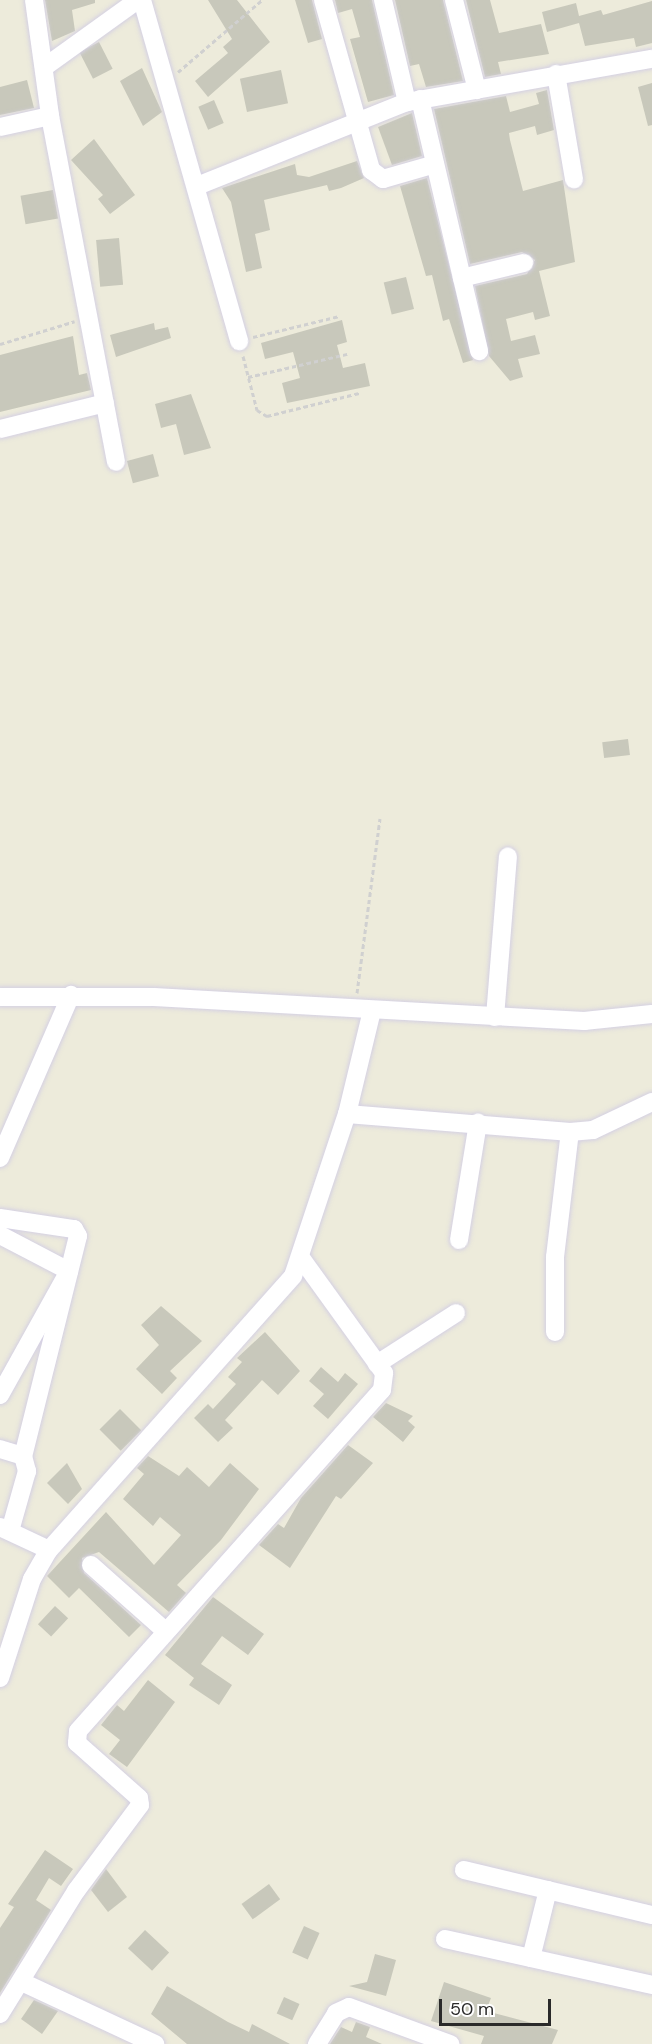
<!DOCTYPE html>
<html>
<head>
<meta charset="utf-8">
<style>
  body { margin:0 }
  #map { position:relative; width:652px; height:2044px; overflow:hidden; background:#edebdb; font-family:"DM Sans",sans-serif }
  div>[style] { position:absolute }
  [style*='--x'] { left:calc(var(--x)*1px); top:calc(var(--y)*1px); width:calc(var(--w)*1px); rotate:calc(var(--a)*1deg) }
  .building>* { inset:0; background:#c8c8bb; transform-origin:0 0 }
  .path>* { height:3px; margin-top:-1.5px; transform-origin:0; background:repeating-linear-gradient(90deg,#d0d0d0 0 4.5px,transparent 0 7.5px) }
  .roads { filter:drop-shadow(0 0 2px #d4d0e3) drop-shadow(0 0 2px #d4d0e3) }
  .street>* { height:18px; margin:-9px; padding:0 9px; transform-origin:9px; border-radius:9px; background:#fff }
  span { translate:-50% -50%; white-space:nowrap; text-align:center; line-height:1.15; -webkit-text-stroke:4.5px #fff; paint-order:stroke }
  .scale { position:absolute; left:439px; top:1999px; width:112px; height:27px; box-sizing:border-box; border:3px solid #2a2a2a; border-top:0; padding-left:8px; font-size:18px; line-height:21px; white-space:nowrap; color:#2a2a2a; -webkit-text-stroke:4px #fff; paint-order:stroke }
</style>
</head>
<body>
<div id="map">
  <div class="building">
    <div style="clip-path:polygon(45px 0,95px 0,95px 3px,72px 10px,75px 31px,52px 41px)"></div>
    <div style="clip-path:polygon(208px 0,237px 0,270px 42px,208px 97px,195px 81px,228px 53px,223px 47px,232px 39px)"></div>
    <div style="clip-path:polygon(295px 0,312px 0,322px 39px,308px 43px)"></div>
    <div style="clip-path:polygon(335px 0,372px 0,394px 95px,368px 102px,350px 39px,360px 37px,352px 9px,338px 13px)"></div>
    <div style="clip-path:polygon(395px 0,443px 0,463px 81px,426px 87px,419px 64px,410px 66px)"></div>
    <div style="clip-path:polygon(466px 0,490px 0,499px 33px,541px 24px,549px 54px,498px 62px,501px 74px,485px 77px)"></div>
    <div style="clip-path:polygon(652px 1px,652px 43px,636px 47px,634px 38px,585px 46px,579px 23px,547px 32px,542px 12px,576px 3px,579px 16px,601px 10px,603px 15px)"></div>
    <div style="left:99px;top:42px;width:30px;height:22px;rotate:63deg"></div>
    <div style="clip-path:polygon(142px 68px,162px 112px,143px 126px,120px 81px)"></div>
    <div style="left:281px;top:70px;width:34px;height:42px;rotate:78deg"></div>
    <div style="clip-path:polygon(27px 80px,34px 108px,0 115px,0 87px)"></div>
    <div style="clip-path:polygon(652px 83px,652px 125px,648px 126px,638px 87px)"></div>
    <div style="clip-path:polygon(547px 90px,554px 130px,537px 135px,535px 126px,509px 133px,510px 140px,523px 191px,563px 180px,575px 262px,539px 271px,550px 316px,535px 320px,533px 312px,506px 319px,511px 341px,535px 335px,540px 354px,518px 359px,523px 377px,510px 381px,489px 356px,475px 286px,527px 274px,535px 260px,522px 252px,470px 264px,434px 109px,506px 96px,510px 112px,539px 104px,536px 93px)"></div>
    <div style="left:214px;top:100px;width:25px;height:17px;rotate:67deg"></div>
    <div style="clip-path:polygon(412px 113px,422px 156px,392px 165px,378px 127px)"></div>
    <div style="clip-path:polygon(94px 139px,135px 195px,110px 214px,98px 199px,103px 195px,71px 160px)"></div>
    <div style="clip-path:polygon(357px 161px,364px 178px,341px 188px,329px 191px,327px 185px,264px 200px,270px 230px,255px 234px,262px 268px,246px 272px,231px 202px,222px 188px,295px 164px,297px 175px,309px 177px)"></div>
    <div style="clip-path:polygon(427px 178px,473px 360px,463px 363px,449px 319px,443px 321px,432px 275px,426px 276px,400px 186px)"></div>
    <div style="left:53px;top:190px;width:29px;height:33px;rotate:80deg"></div>
    <div style="left:119px;top:238px;width:47px;height:23px;rotate:85deg"></div>
    <div style="left:406px;top:277px;width:33px;height:23px;rotate:76deg"></div>
    <div style="clip-path:polygon(342px 320px,347px 342px,337px 345px,343px 368px,365px 363px,370px 386px,287px 403px,282px 383px,300px 378px,293px 352px,265px 359px,261px 343px)"></div>
    <div style="clip-path:polygon(154px 323px,155px 330px,168px 327px,171px 338px,116px 357px,110px 335px)"></div>
    <div style="clip-path:polygon(73px 336px,79px 375px,87px 373px,91px 390px,0 412px,0 355px)"></div>
    <div style="clip-path:polygon(191px 394px,211px 448px,184px 455px,176px 424px,161px 428px,155px 404px)"></div>
    <div style="left:153px;top:454px;width:23px;height:27px;rotate:75deg"></div>
    <div style="left:628px;top:739px;width:16px;height:26px;rotate:83deg"></div>
    <div style="clip-path:polygon(161px 1306px,202px 1341px,170px 1371px,177px 1378px,162px 1394px,136px 1369px,159px 1345px,141px 1325px)"></div>
    <div style="clip-path:polygon(265px 1332px,300px 1371px,278px 1395px,262px 1380px,225px 1420px,233px 1428px,218px 1442px,194px 1418px,208px 1404px,213px 1409px,236px 1384px,228px 1377px,242px 1362px,237px 1358px)"></div>
    <div style="clip-path:polygon(321px 1367px,338px 1382px,345px 1373px,358px 1384px,328px 1419px,313px 1406px,324px 1394px,309px 1381px)"></div>
    <div style="clip-path:polygon(386px 1403px,413px 1416px,408px 1421px,415px 1427px,403px 1442px,373px 1417px)"></div>
    <div style="left:120px;top:1409px;width:30px;height:29px;rotate:45deg"></div>
    <div style="clip-path:polygon(348px 1445px,373px 1463px,341px 1499px,336px 1496px,290px 1568px,259px 1545px,278px 1524px,284px 1528px,301px 1498px)"></div>
    <div style="clip-path:polygon(148px 1456px,179px 1476px,187px 1467px,209px 1487px,230px 1463px,259px 1489px,221px 1540px,177px 1585px,186px 1593px,169px 1612px,99px 1552px,82px 1558px,84px 1573px,141px 1625px,129px 1637px,79px 1588px,69px 1598px,47px 1576px,106px 1512px,154px 1565px,181px 1535px,160px 1517px,153px 1526px,123px 1499px,144px 1474px,137px 1468px)"></div>
    <div style="clip-path:polygon(67px 1463px,82px 1489px,68px 1504px,47px 1483px)"></div>
    <div style="clip-path:polygon(213px 1597px,264px 1634px,248px 1655px,222px 1636px,201px 1664px,232px 1685px,219px 1705px,189px 1685px,194px 1678px,165px 1655px)"></div>
    <div style="left:55px;top:1606px;width:18px;height:25px;rotate:43deg"></div>
    <div style="clip-path:polygon(148px 1680px,175px 1702px,127px 1767px,109px 1754px,120px 1740px,101px 1725px,117px 1705px,124px 1711px)"></div>
    <div style="clip-path:polygon(45px 1850px,73px 1869px,61px 1886px,49px 1878px,36px 1900px,51px 1910px,0 1993px,0 1928px,14px 1907px,8px 1904px)"></div>
    <div style="clip-path:polygon(106px 1869px,127px 1897px,108px 1912px,91px 1890px)"></div>
    <div style="left:269px;top:1884px;width:19px;height:34px;rotate:54deg"></div>
    <div style="left:304px;top:1926px;width:17px;height:29px;rotate:24deg"></div>
    <div style="left:145px;top:1930px;width:33px;height:25px;rotate:43deg"></div>
    <div style="clip-path:polygon(375px 1954px,396px 1960px,386px 1996px,349px 1986px,367px 1982px)"></div>
    <div style="clip-path:polygon(444px 1982px,491px 1998px,486px 2011px,558px 2030px,552px 2044px,481px 2044px,484px 2036px,431px 2021px)"></div>
    <div style="clip-path:polygon(167px 1986px,228px 2022px,249px 2032px,252px 2024px,290px 2044px,187px 2044px,151px 2014px)"></div>
    <div style="left:284px;top:1997px;width:17px;height:18px;rotate:24deg"></div>
    <div style="clip-path:polygon(34px 2000px,58px 2011px,42px 2034px,21px 2019px)"></div>
    <div style="clip-path:polygon(356px 2022px,370px 2027px,366px 2037px,382px 2044px,330px 2044px,341px 2027px,352px 2032px)"></div>
  </div>
  <div class="path">
    <div style="--x:178;--y:72;--w:111;--a:-40.6"></div>
    <div style="--x:253;--y:337;--w:89;--a:-13.6"></div>
    <div style="--x:0;--y:344;--w:78;--a:-17"></div>
    <div style="--x:243;--y:356;--w:56;--a:75.5"></div>
    <div style="--x:257;--y:410;--w:12;--a:31"></div>
    <div style="--x:267;--y:416;--w:95;--a:-14"></div>
    <div style="--x:248;--y:377;--w:102;--a:-13.1"></div>
    <div style="--x:357;--y:993;--w:176;--a:-82.5"></div>
  </div>
  <div class="roads">
    <div class="street">
      <div style="--x:34;--y:0;--w:117;--a:82.1"></div>
      <div style="--x:50;--y:116;--w:352;--a:79.2"></div>
      <div style="--x:142;--y:0;--w:355;--a:74.1"></div>
      <div style="--x:323;--y:0;--w:177;--a:74.2"></div>
      <div style="--x:371;--y:170;--w:15;--a:37"></div>
      <div style="--x:383;--y:179;--w:54;--a:-16.1"></div>
      <div style="--x:383;--y:0;--w:105;--a:76.8"></div>
      <div style="--x:454;--y:0;--w:93;--a:75.7"></div>
      <div style="--x:46;--y:66;--w:113;--a:-35.7"></div>
      <div style="--x:556;--y:74;--w:107;--a:80.3"></div>
      <div style="--x:420;--y:99;--w:259;--a:76.8"></div>
      <div style="--x:0;--y:127;--w:51;--a:-12.4"></div>
      <div style="--x:197;--y:186;--w:226;--a:-21.8"></div>
      <div style="--x:407;--y:102;--w:249;--a:-10"></div>
      <div style="--x:462;--y:278;--w:64;--a:-13.6"></div>
      <div style="--x:0;--y:429;--w:108;--a:-13.9"></div>
      <div style="--x:0;--y:997;--w:154;--a:0"></div>
      <div style="--x:154;--y:997;--w:431;--a:3.2"></div>
      <div style="--x:584;--y:1021;--w:68;--a:-5.9"></div>
      <div style="--x:495;--y:1017;--w:161;--a:-85.4"></div>
      <div style="--x:347;--y:1114;--w:224;--a:4.6"></div>
      <div style="--x:570;--y:1132;--w:23;--a:-5"></div>
      <div style="--x:593;--y:1130;--w:65;--a:-25.4"></div>
      <div style="--x:0;--y:1158;--w:178;--a:-66.5"></div>
      <div style="--x:0;--y:1218;--w:75;--a:8.5"></div>
      <div style="--x:74;--y:1229;--w:8;--a:60"></div>
      <div style="--x:78;--y:1236;--w:227;--a:104"></div>
      <div style="--x:23;--y:1456;--w:16;--a:75"></div>
      <div style="--x:27;--y:1471;--w:62;--a:105.8"></div>
      <div style="--x:0;--y:1235;--w:78;--a:27.6"></div>
      <div style="--x:69;--y:1271;--w:142;--a:119.1"></div>
      <div style="--x:459;--y:1240;--w:119;--a:-80.8"></div>
      <div style="--x:555;--y:1332;--w:75;--a:-90"></div>
      <div style="--x:555;--y:1257;--w:126;--a:-83.2"></div>
      <div style="--x:377;--y:1364;--w:94;--a:-32.8"></div>
      <div style="--x:0;--y:1449;--w:24;--a:17"></div>
      <div style="--x:0;--y:1527;--w:54;--a:25.1"></div>
      <div style="--x:91;--y:1565;--w:96;--a:41.6"></div>
      <div style="--x:0;--y:1678;--w:104;--a:-72.1"></div>
      <div style="--x:32;--y:1579;--w:34;--a:-60"></div>
      <div style="--x:49;--y:1550;--w:367;--a:-48.3"></div>
      <div style="--x:293;--y:1276;--w:171;--a:-71.6"></div>
      <div style="--x:347;--y:1114;--w:106;--a:-76.4"></div>
      <div style="--x:464;--y:1870;--w:193;--a:13.5"></div>
      <div style="--x:445;--y:1939;--w:212;--a:12.5"></div>
      <div style="--x:531;--y:1958;--w:70;--a:-76"></div>
      <div style="--x:24;--y:1983;--w:145;--a:25"></div>
      <div style="--x:0;--y:2014;--w:145;--a:-58.3"></div>
      <div style="--x:76;--y:1891;--w:107;--a:-53.3"></div>
      <div style="--x:140;--y:1805;--w:7;--a:-98"></div>
      <div style="--x:139;--y:1798;--w:83;--a:-138.4"></div>
      <div style="--x:77;--y:1743;--w:12;--a:-85"></div>
      <div style="--x:78;--y:1731;--w:457;--a:-48.3"></div>
      <div style="--x:382;--y:1390;--w:17;--a:-83"></div>
      <div style="--x:384;--y:1373;--w:142;--a:-125.8"></div>
      <div style="--x:317;--y:2044;--w:36;--a:-58"></div>
      <div style="--x:336;--y:2013;--w:14;--a:-25"></div>
      <div style="--x:349;--y:2007;--w:108;--a:20.1"></div>
    </div>
  </div>
  <div class="scale">50 m</div>
</div>
</body>
</html>
